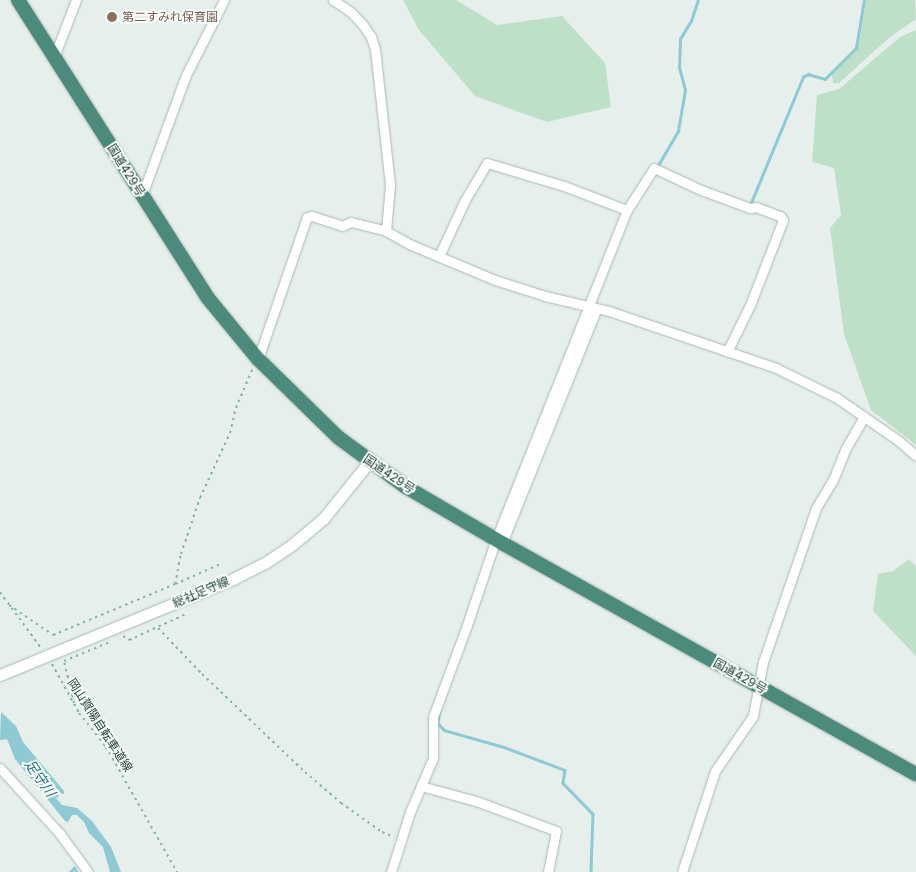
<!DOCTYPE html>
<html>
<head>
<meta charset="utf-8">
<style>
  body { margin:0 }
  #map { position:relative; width:916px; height:872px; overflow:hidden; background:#e6efeb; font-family:Inter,"Noto Sans JP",sans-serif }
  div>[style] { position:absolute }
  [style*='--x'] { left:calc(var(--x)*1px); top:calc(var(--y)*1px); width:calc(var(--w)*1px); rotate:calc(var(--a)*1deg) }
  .green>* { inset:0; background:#bfe0c8 }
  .water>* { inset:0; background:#8ec9d4 }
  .stream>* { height:2.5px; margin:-1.25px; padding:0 1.25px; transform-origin:1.25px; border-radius:1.25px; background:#8ec9d4 }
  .path>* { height:2px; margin-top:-1px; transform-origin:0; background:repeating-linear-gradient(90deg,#86b3a5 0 2.5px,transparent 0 6.5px) }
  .roads { filter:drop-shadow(0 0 1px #a8b8b2) drop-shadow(0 0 1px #a8b8b2) }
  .minor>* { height:9px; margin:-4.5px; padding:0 4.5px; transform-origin:4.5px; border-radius:4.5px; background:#fff }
  .secondary>* { height:11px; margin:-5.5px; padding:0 5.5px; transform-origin:5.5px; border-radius:5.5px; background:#fff }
  .trunk>* { height:14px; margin:-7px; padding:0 7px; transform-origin:7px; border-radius:7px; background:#4c8a7c }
  .dots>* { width:14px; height:14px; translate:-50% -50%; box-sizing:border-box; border:2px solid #f7fbf9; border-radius:50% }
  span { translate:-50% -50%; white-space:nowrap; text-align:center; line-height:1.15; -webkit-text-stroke:4px #f7fbf9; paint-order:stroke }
  .education-label { font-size:12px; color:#785e54 }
  .left { translate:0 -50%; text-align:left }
  .street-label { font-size:12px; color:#24423a }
  .water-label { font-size:14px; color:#1c6f80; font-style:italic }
</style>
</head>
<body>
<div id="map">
  <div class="green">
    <div style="clip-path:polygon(403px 0,456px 0,497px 25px,562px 16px,605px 63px,611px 107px,547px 122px,475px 96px,419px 30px)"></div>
    <div style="clip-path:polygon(866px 0,915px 0,916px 19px,890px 37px,839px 83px,833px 83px,832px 75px,859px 43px)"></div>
    <div style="clip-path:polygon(916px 30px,916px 445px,871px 410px,844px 334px,830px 228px,841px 215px,834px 168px,812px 162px,817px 95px,839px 89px,900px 37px)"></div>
    <div style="clip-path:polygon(909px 559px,916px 566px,916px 656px,873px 611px,878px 574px,893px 571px)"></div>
  </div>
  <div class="water">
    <div style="clip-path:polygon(1px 712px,16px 726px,23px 742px,64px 791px,64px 794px,59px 793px,58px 798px,55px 797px,62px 805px,77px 808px,92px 821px,111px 847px,121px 872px,110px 872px,103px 847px,89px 833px,84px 822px,77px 815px,72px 815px,68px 822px,65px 821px,15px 759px,7px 739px,0 740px)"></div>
  </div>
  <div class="stream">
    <div style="--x:657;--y:167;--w:42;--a:-59.7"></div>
    <div style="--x:678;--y:131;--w:42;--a:-80.3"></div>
    <div style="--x:685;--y:90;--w:23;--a:-105"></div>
    <div style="--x:679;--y:68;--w:29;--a:-88"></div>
    <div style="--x:680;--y:39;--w:21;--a:-59"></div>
    <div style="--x:691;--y:21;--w:22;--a:-72"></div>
    <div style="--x:750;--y:205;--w:139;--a:-67.5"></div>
    <div style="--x:803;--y:77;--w:6;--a:-31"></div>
    <div style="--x:808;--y:74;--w:18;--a:16"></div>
    <div style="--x:825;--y:79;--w:44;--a:-45"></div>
    <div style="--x:856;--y:48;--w:49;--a:-80.5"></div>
    <div style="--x:440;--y:710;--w:13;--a:99"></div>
    <div style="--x:438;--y:723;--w:9;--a:49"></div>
    <div style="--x:444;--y:730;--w:62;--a:15.8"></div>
    <div style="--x:504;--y:747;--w:65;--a:20.7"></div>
    <div style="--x:565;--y:770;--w:13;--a:99"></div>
    <div style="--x:563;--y:783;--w:43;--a:45.9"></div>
    <div style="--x:593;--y:814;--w:58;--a:92"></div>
    <div style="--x:70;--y:872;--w:6;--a:-45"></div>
    <div style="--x:74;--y:868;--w:5;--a:53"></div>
  </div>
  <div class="path">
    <div style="--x:175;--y:584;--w:52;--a:-23.6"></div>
    <div style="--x:0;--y:592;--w:69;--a:53.8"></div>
    <div style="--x:9;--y:605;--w:53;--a:34.3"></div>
    <div style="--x:53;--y:635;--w:132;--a:-22.7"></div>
    <div style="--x:175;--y:584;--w:31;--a:-79"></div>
    <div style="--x:181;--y:554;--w:59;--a:-71.3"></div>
    <div style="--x:200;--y:498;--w:72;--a:-65.2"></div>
    <div style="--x:230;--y:433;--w:26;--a:-77"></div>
    <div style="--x:236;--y:408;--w:43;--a:-67"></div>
    <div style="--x:158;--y:628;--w:64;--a:46.3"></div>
    <div style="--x:202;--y:674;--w:142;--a:43.6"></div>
    <div style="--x:305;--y:772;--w:48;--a:40.7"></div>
    <div style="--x:341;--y:803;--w:50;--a:35.3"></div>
    <div style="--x:382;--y:832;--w:13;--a:23"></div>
    <div style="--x:123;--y:636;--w:7;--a:34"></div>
    <div style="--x:129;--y:640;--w:63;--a:-24.5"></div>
    <div style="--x:52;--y:664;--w:56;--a:61.1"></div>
    <div style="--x:79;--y:713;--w:43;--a:51.5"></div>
    <div style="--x:106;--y:747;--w:144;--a:60.4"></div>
    <div style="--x:74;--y:703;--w:43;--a:-103.4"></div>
    <div style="--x:64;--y:661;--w:50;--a:-22.4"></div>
  </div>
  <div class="roads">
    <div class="minor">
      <div style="--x:333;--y:0;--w:22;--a:34"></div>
      <div style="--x:351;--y:12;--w:18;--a:47"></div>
      <div style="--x:363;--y:25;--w:14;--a:56"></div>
      <div style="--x:371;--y:37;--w:13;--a:72"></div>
      <div style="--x:375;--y:49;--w:137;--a:83.7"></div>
      <div style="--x:390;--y:185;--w:46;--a:95"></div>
      <div style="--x:54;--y:57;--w:61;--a:-68.9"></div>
      <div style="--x:142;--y:195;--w:128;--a:-69.9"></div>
      <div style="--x:186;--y:75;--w:84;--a:-63.1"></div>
      <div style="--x:439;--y:256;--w:62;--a:-65.1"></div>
      <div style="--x:465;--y:200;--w:43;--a:-59.3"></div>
      <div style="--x:487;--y:163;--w:80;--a:16.6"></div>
      <div style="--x:564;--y:186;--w:67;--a:20.9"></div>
      <div style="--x:258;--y:359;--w:150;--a:-71"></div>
      <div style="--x:307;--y:217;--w:5;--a:-11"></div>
      <div style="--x:312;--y:216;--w:32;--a:18"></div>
      <div style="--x:342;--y:226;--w:10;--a:-24"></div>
      <div style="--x:351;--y:222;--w:36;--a:14"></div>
      <div style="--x:386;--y:231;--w:26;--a:29"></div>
      <div style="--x:409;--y:244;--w:93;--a:22.7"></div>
      <div style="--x:495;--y:280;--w:52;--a:17.7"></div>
      <div style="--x:545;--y:296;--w:66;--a:13.2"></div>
      <div style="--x:609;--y:311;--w:176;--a:18.8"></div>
      <div style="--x:776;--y:368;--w:68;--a:26.2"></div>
      <div style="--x:837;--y:398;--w:75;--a:34.7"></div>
      <div style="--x:899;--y:441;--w:23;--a:41"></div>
      <div style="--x:502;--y:543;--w:253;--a:-68"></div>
      <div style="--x:0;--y:768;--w:89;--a:47.7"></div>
      <div style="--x:60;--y:834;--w:47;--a:53.6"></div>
      <div style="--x:421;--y:786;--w:60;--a:15.4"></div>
      <div style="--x:479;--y:802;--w:82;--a:20.6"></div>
      <div style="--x:556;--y:831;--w:42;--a:101"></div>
      <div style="--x:391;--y:872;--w:63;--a:-72.4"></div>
      <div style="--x:410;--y:812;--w:59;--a:-66.9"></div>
      <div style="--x:433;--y:758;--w:41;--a:-90"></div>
      <div style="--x:433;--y:717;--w:98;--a:-69.7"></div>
      <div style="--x:467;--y:625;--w:91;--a:-71.4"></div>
      <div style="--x:496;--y:539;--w:354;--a:-68.3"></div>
      <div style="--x:627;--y:210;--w:50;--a:-57.3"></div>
      <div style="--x:654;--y:168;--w:52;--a:25.1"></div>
      <div style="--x:701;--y:190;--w:52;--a:20.2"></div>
      <div style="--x:750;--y:208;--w:6;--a:-9"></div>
      <div style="--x:756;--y:207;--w:26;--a:21"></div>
      <div style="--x:780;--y:216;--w:5;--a:53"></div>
      <div style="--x:783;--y:220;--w:91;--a:111.2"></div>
      <div style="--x:750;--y:305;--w:52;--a:116.1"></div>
      <div style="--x:682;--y:872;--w:106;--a:-71.9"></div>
      <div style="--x:715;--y:771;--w:67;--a:-55.4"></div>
      <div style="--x:753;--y:716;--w:55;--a:-79.5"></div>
      <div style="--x:763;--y:662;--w:163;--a:-71"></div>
      <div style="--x:816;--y:508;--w:33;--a:-59"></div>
      <div style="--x:833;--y:480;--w:35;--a:-68"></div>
      <div style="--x:846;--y:448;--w:34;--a:-60"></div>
    </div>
    <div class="secondary">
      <div style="--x:0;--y:675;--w:252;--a:-22.4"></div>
      <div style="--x:233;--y:579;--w:36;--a:-27"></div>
      <div style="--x:265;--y:563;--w:34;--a:-34"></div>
      <div style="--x:293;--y:544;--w:39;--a:-40"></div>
      <div style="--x:323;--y:519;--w:73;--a:-51.1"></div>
    </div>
    <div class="trunk">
      <div style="--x:18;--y:0;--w:352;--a:57.5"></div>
      <div style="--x:207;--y:297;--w:80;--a:50.6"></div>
      <div style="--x:258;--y:359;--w:113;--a:44.3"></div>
      <div style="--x:339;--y:438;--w:83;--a:36.2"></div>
      <div style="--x:406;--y:487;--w:111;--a:30.3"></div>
      <div style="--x:502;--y:543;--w:474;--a:29.2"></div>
    </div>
  </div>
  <div class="dots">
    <div style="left:112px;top:17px;background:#8d6e63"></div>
  </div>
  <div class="education-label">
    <span class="left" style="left:122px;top:17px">第二すみれ保育園</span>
  </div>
  <div class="street-label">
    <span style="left:126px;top:170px;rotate:58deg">国道429号</span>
    <span style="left:389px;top:474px;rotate:34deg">国道429号</span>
    <span style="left:201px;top:592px;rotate:-23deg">総社足守線</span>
    <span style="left:740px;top:676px;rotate:29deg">国道429号</span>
    <span style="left:100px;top:725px;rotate:57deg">岡山賀陽自転車道線</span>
  </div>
  <div class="water-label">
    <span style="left:40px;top:778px;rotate:55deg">足守川</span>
  </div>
</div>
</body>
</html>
